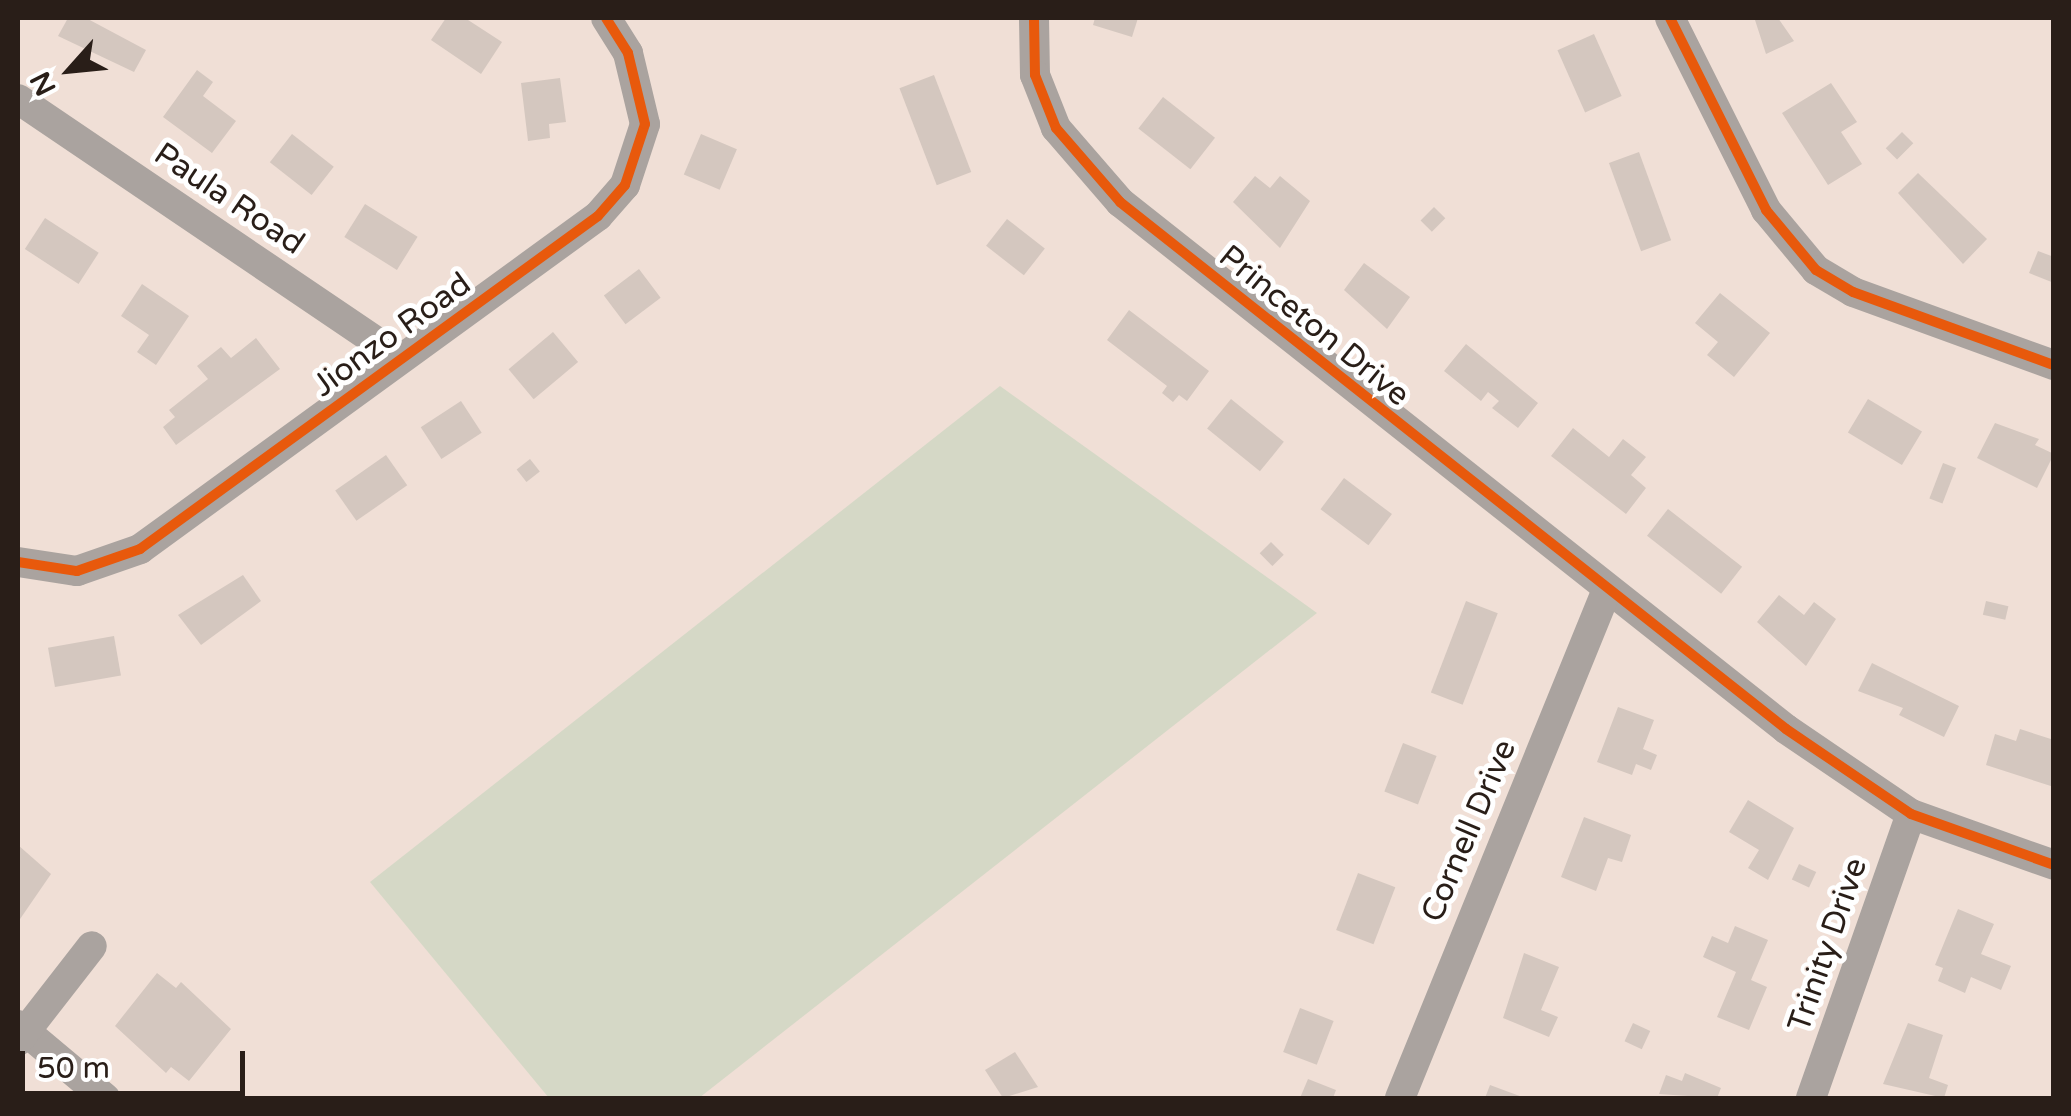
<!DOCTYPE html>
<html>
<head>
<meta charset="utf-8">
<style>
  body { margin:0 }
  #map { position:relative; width:2071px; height:1116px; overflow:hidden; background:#f0dfd6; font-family:"Varela Round",sans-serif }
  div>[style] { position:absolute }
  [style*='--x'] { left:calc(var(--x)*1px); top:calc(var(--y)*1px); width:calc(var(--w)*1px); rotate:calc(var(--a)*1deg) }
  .green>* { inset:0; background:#d5d8c6 }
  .building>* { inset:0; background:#d4c7bf; transform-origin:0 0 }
  .minor>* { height:30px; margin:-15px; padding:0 15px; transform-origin:15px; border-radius:15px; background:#aaa39f }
  .cycleway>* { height:10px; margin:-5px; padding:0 5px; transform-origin:5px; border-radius:5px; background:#e8590c }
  span { translate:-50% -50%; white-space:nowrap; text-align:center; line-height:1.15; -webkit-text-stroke:10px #fff; paint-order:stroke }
  .street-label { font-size:32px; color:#291e18 }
  .frame { position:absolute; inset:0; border:20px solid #291e18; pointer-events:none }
  .north { position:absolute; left:20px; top:20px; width:100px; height:100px; -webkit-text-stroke:8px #fff; paint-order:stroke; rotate:243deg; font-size:28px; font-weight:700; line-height:40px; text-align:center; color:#291e18 }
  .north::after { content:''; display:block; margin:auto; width:35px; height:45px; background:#291e18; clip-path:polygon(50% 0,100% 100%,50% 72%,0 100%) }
  .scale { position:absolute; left:20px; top:1051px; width:225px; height:45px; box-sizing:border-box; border:5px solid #291e18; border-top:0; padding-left:12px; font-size:30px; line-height:35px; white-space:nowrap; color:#291e18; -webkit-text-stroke:8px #fff; paint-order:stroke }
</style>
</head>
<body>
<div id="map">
  <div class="green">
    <div style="clip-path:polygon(1000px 386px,1317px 613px,699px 1098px,549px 1098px,370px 882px)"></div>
  </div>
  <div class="building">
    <div style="clip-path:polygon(68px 18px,86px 18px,146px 50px,134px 72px,58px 36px)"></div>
    <div style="clip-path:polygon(446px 18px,465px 18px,502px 42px,481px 74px,431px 40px)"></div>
    <div style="clip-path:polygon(1095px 18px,1138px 18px,1132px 37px,1093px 25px)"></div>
    <div style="clip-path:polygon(1745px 18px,1778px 18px,1794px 41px,1766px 54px,1755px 20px)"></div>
    <div style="left:1594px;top:34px;width:68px;height:40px;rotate:66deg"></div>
    <div style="clip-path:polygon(197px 70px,213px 82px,203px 96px,236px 121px,212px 153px,163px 117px)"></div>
    <div style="left:934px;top:75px;width:104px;height:37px;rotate:69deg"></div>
    <div style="clip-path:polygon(560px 78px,566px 122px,549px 124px,550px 138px,528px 141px,521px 83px)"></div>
    <div style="clip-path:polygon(1831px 83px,1857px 122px,1841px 132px,1862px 164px,1828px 185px,1782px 113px)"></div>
    <div style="left:1163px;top:97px;width:66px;height:40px;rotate:38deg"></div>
    <div style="left:1902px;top:132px;width:16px;height:23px;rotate:45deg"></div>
    <div style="left:292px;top:134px;width:53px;height:36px;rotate:38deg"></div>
    <div style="left:701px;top:134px;width:39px;height:44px;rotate:23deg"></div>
    <div style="left:1639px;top:152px;width:94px;height:32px;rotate:70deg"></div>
    <div style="clip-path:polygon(1918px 173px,1987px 239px,1963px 264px,1898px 193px)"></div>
    <div style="clip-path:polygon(1255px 176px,1270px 188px,1280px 176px,1310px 201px,1280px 248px,1233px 202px)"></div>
    <div style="left:365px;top:204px;width:62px;height:39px;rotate:32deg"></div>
    <div style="left:1434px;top:207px;width:16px;height:19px;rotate:45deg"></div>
    <div style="left:45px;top:218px;width:64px;height:37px;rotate:33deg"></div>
    <div style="left:1007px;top:219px;width:48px;height:34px;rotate:38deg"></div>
    <div style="clip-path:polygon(2038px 251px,2054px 257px,2054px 283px,2029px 273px)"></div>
    <div style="clip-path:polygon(1364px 263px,1410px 297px,1387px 329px,1344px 290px)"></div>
    <div style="left:639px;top:269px;width:36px;height:44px;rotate:53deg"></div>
    <div style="clip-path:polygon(142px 284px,189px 316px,156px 365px,137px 352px,149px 335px,121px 316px)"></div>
    <div style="clip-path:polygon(1720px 293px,1770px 333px,1734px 377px,1707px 355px,1718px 342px,1695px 323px)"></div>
    <div style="clip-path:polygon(1129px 310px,1209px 371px,1187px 401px,1179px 395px,1173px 402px,1162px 393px,1167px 386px,1107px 340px)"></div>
    <div style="left:553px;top:332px;width:39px;height:58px;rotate:50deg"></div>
    <div style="clip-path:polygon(256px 338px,280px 369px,176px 445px,163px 427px,175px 417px,169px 410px,208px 379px,197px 366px,221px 347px,231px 358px)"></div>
    <div style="clip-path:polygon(1466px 344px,1538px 403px,1518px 428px,1492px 408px,1499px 401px,1488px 392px,1481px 401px,1444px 371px)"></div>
    <div style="left:1231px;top:399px;width:68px;height:38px;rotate:39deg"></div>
    <div style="left:1868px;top:399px;width:63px;height:39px;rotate:31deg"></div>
    <div style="left:461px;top:401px;width:38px;height:48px;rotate:57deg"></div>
    <div style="clip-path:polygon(1995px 423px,2039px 439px,2035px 445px,2054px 454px,2037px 488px,1977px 458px)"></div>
    <div style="clip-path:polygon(1573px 428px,1609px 457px,1623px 439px,1646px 457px,1631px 475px,1646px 488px,1626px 514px,1551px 456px)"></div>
    <div style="left:386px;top:455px;width:37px;height:62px;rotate:55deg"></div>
    <div style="left:530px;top:459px;width:16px;height:17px;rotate:52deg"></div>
    <div style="left:1943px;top:463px;width:14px;height:38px;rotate:21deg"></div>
    <div style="left:1344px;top:478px;width:60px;height:39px;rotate:37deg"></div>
    <div style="left:1668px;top:509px;width:94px;height:34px;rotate:38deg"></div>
    <div style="left:1271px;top:542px;width:18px;height:16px;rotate:45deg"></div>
    <div style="clip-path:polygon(243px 575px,261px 601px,201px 645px,178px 615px)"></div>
    <div style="clip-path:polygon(1779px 595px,1804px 615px,1814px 602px,1836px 619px,1806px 666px,1757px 622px)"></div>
    <div style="left:1466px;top:601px;width:34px;height:98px;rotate:21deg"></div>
    <div style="left:1986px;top:601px;width:23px;height:14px;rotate:13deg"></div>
    <div style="left:114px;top:636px;width:40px;height:67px;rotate:80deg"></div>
    <div style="clip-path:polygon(1872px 663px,1959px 706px,1944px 737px,1899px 715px,1903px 708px,1858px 691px)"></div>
    <div style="clip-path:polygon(1618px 707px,1654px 720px,1643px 749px,1657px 755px,1651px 770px,1636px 764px,1632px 775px,1597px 762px)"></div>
    <div style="clip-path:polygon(2020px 729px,2054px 740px,2054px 787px,1986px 765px,1995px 734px,2016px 741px)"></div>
    <div style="left:1403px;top:743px;width:36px;height:52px;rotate:21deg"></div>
    <div style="clip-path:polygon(1748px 800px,1794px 828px,1768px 880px,1748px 868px,1759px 850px,1729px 832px)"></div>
    <div style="clip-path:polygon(1584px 817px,1631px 835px,1622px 862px,1608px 858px,1596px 891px,1561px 877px)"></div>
    <div style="clip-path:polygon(18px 845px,51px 874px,18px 922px)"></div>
    <div style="left:1799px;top:864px;width:19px;height:17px;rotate:25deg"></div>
    <div style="left:1358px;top:873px;width:40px;height:61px;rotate:21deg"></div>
    <div style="clip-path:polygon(1958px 909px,1994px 924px,1981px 954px,2011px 966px,2001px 990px,1971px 977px,1965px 993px,1938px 981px,1943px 968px,1935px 965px)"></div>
    <div style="clip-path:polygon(1735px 926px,1768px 940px,1751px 980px,1767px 987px,1749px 1030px,1717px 1017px,1736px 972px,1703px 957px,1712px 936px,1728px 943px)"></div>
    <div style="clip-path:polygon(1524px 953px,1559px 967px,1541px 1010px,1558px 1017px,1549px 1037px,1503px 1018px)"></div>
    <div style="clip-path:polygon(157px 973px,176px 988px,181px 982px,231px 1029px,189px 1081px,171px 1067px,166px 1073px,115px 1026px)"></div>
    <div style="left:1300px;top:1008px;width:36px;height:47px;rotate:21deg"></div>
    <div style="left:1633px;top:1023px;width:19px;height:20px;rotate:25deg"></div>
    <div style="clip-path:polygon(1908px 1023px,1943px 1035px,1929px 1078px,1948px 1085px,1944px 1098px,1883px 1084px)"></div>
    <div style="clip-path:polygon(1015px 1052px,1038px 1087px,1003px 1098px,985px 1070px)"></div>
    <div style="clip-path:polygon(1685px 1073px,1721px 1088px,1717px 1098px,1659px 1094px,1666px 1075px,1682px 1081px)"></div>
    <div style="clip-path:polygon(1308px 1079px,1336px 1090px,1333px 1098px,1300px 1098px)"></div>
    <div style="clip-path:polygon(1490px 1085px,1525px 1098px,1485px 1098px)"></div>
  </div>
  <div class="minor">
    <div style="--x:1034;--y:18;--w:57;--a:89"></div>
    <div style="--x:1035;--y:75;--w:57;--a:68.4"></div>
    <div style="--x:1056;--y:128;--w:98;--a:49.1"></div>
    <div style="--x:1120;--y:202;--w:849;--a:38.35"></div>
    <div style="--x:1786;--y:729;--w:151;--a:34.2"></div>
    <div style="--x:1911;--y:814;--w:152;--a:19.6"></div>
    <div style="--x:1670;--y:18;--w:215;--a:63.4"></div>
    <div style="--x:1766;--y:210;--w:78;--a:50.2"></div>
    <div style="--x:1816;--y:270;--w:43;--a:30.7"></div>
    <div style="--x:1853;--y:292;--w:214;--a:20"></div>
    <div style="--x:18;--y:99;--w:462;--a:34.1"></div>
    <div style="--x:18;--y:562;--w:60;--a:8.7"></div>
    <div style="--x:77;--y:571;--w:67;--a:-19.2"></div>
    <div style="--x:140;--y:549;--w:566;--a:-36.02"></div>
    <div style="--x:598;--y:216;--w:41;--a:-48.9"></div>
    <div style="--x:625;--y:185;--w:64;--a:-71.8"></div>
    <div style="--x:645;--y:124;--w:73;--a:-103.5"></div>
    <div style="--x:628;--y:53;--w:41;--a:-122.2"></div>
    <div style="--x:18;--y:1025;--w:114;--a:40"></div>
    <div style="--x:18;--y:1041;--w:120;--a:-52.1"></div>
    <div style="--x:1400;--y:1098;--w:546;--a:-67.85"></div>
    <div style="--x:1811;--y:1098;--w:301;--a:-70.6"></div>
  </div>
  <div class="cycleway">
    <div style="--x:1034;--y:18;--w:57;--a:89"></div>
    <div style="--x:1035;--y:75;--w:57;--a:68.4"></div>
    <div style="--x:1056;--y:128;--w:98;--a:49.1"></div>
    <div style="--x:1120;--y:202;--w:849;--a:38.35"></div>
    <div style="--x:1786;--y:729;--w:151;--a:34.2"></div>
    <div style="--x:1911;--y:814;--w:152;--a:19.6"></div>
    <div style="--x:1670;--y:18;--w:215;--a:63.4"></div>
    <div style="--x:1766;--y:210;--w:78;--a:50.2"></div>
    <div style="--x:1816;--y:270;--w:43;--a:30.7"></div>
    <div style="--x:1853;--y:292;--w:214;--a:20"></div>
    <div style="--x:18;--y:562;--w:60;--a:8.7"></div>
    <div style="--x:77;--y:571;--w:67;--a:-19.2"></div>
    <div style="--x:140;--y:549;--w:566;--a:-36.02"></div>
    <div style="--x:598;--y:216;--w:41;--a:-48.9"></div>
    <div style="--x:625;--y:185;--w:64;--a:-71.8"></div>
    <div style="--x:645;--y:124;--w:73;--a:-103.5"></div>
    <div style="--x:628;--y:53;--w:41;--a:-122.2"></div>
  </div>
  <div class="street-label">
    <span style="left:229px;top:199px;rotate:34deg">Paula Road</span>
    <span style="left:1314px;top:326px;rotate:39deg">Princeton Drive</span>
    <span style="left:392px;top:335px;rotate:-36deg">Jionzo Road</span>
    <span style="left:1469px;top:831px;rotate:-67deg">Cornell Drive</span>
    <span style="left:1828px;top:945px;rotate:-71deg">Trinity Drive</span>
  </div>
  <div class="frame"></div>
  <div class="north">N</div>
  <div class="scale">50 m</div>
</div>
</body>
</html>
